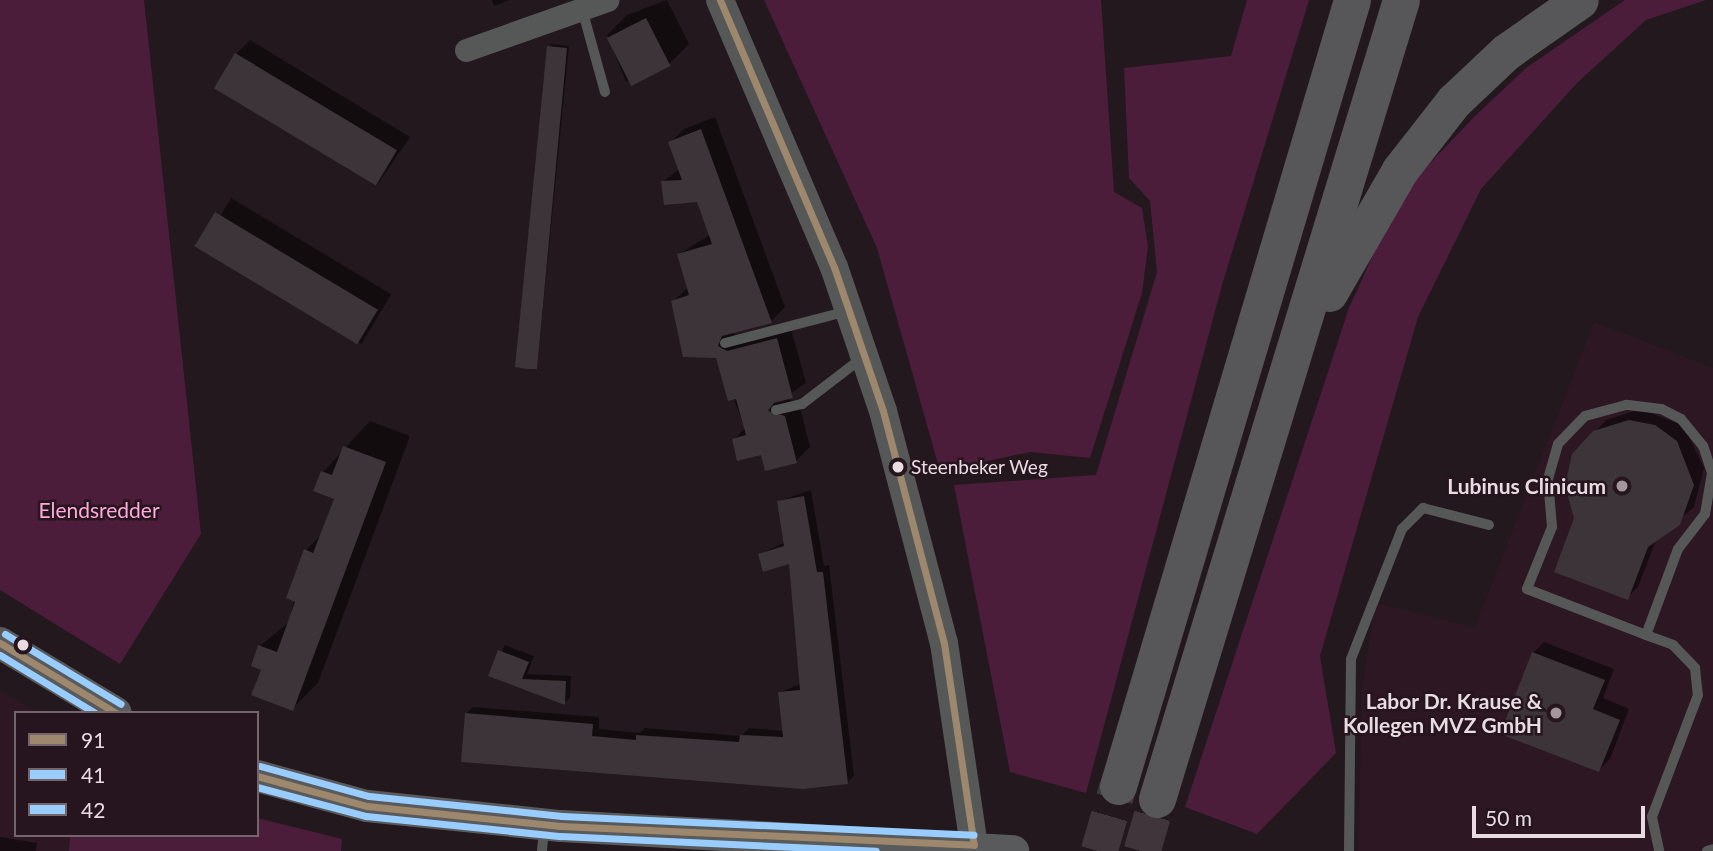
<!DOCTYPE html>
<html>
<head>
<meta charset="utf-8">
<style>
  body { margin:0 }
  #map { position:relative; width:1713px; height:851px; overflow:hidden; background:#22181d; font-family:Lato,sans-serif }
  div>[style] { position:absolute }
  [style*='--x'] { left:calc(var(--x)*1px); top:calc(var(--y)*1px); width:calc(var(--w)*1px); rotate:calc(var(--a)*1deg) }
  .built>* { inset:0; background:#2c1723 }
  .green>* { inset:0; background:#4c1d3a }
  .shadow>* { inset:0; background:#0007; transform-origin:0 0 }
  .building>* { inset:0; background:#3c3438; transform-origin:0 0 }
  .trunk-tunnel>* { height:37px; margin-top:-18.5px; transform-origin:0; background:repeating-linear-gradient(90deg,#40353b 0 37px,transparent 0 55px) }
  .service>* { height:10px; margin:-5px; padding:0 5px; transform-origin:5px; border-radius:5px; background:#565858 }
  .minor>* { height:23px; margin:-11.5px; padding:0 11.5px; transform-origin:11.5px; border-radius:11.5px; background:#565858 }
  .tertiary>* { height:28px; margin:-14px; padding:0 14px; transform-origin:14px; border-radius:14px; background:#565858 }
  .secondary>* { height:32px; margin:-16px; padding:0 16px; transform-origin:16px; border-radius:16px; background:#595a5b }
  .trunk>* { height:37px; margin:-18.5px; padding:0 18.5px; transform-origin:18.5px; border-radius:18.5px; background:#575658 }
  .bus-1>* { height:7px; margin:-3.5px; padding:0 3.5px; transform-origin:3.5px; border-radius:3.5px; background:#9e886d }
  .bus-2>* { height:7px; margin:-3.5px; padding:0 3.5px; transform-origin:3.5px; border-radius:3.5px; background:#9cf }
  .bus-3>* { height:7px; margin:-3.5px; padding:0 3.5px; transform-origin:3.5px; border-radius:3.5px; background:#9cf }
  .dots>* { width:19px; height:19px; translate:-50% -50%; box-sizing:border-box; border:4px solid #26141e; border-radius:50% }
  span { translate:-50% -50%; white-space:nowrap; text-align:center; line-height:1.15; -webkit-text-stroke:5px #26141e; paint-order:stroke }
  .bus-label { font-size:19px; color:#e8dce2 }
  .left { translate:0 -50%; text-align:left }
  .poi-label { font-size:21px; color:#e8dce2; font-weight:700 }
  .right { translate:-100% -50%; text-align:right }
  .park-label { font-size:21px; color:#ffa9da }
  .legend { position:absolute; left:14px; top:711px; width:245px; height:126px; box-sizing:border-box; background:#26141e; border:2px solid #74646c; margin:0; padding:9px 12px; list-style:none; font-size:21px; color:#e8dce2 }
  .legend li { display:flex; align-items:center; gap:14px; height:35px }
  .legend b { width:35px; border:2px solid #74646c }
  .scale { position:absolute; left:1472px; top:806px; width:173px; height:32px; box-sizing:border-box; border:4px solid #e8dce2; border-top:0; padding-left:9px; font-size:21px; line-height:24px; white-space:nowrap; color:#e8dce2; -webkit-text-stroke:5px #26141e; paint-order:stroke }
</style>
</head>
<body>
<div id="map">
  <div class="built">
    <div style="clip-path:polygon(1594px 322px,1713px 368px,1713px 851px,1358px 851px,1362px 686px,1376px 603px,1475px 627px)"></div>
    <div style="clip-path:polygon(0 689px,38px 713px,16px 713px,16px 835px,70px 835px,69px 851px,0 851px)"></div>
  </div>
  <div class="green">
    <div style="clip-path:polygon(0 0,144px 0,201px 534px,120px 664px,0 590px)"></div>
    <div style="clip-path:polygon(764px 0,1101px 0,1114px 192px,1142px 208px,1148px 247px,1142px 293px,1090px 458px,1030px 452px,940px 471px,877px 248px)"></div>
    <div style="clip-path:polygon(1247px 0,1309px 0,1222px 285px,1086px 793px,1010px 772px,954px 485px,1096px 475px,1157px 272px,1150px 201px,1129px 178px,1124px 68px,1231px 56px)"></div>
    <div style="clip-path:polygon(1625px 0,1706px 0,1646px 20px,1578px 82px,1481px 189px,1418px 317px,1320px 656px,1336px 753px,1257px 834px,1185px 807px,1349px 308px,1385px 229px,1418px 176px,1474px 117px,1526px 68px)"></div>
    <div style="clip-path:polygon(257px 818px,342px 839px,341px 851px,69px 851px,70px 835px,257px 835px)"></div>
  </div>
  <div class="shadow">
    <div style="clip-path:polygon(492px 0,509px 0,494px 6px)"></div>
    <div style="clip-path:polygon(667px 0,689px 44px,669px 64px,626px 82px,607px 35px,627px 15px)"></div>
    <div style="clip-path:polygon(250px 40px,410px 137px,377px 185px,236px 54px)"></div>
    <div style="clip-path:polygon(552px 44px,569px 46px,537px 367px,549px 47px)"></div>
    <div style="clip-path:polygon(715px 117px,785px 307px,771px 321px,730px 332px,742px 338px,790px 325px,806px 383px,784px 398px,799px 403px,810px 447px,796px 461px,734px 440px,745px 428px,717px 356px,673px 302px,688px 287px,679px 254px,710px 235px,698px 200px,663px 182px,680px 168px,670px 143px,684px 129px)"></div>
    <div style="left:231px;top:198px;width:187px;height:58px;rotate:31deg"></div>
    <div style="clip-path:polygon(1641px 409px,1684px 426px,1704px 468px,1694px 507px,1657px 538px,1638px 587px,1627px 598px,1576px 518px,1595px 432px,1606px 420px)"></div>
    <div style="clip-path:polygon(370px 421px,410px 436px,318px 683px,292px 709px,263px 669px,260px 646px,289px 622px,306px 550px,322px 534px,336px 498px,323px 472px)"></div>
    <div style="clip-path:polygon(811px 490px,824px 566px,829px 565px,854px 776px,847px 783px,466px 714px,473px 707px,599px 717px,599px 729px,640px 733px,645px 728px,741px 736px,749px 728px,784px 731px,780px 692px,801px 684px,790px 562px,760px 554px,786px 542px,779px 501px)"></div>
    <div style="clip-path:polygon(1544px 642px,1614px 669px,1603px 698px,1629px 709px,1610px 759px,1599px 770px,1533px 653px)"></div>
    <div style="clip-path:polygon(505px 645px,534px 656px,527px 674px,571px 676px,570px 698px,564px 703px,490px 675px)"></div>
    <div style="clip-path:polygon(0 837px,37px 843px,36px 851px,0 851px)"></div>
  </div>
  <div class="building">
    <div style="left:646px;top:18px;width:54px;height:44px;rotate:63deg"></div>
    <div style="clip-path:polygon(547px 46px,567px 48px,537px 369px,527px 369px,515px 367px)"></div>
    <div style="left:235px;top:53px;width:189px;height:41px;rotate:31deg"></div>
    <div style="clip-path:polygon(701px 129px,772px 323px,722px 336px,718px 346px,727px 351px,777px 338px,793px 398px,774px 403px,768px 411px,785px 416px,797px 463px,765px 471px,761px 455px,737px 461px,732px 439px,746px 435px,736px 399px,728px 401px,716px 358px,683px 357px,671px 301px,689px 295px,677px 254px,712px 244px,697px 202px,664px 205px,661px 181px,682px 180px,668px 142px)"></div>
    <div style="left:215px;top:212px;width:190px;height:40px;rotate:31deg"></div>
    <div style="clip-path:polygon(1629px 420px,1655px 425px,1677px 441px,1694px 485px,1680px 525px,1648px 547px,1628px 600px,1554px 572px,1574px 518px,1565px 486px,1572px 454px,1593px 431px)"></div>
    <div style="clip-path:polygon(343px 446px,386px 462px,293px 711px,251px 695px,261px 670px,251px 666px,258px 645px,277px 652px,295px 602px,286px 598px,304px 549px,313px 553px,334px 499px,313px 491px,321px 471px,332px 475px)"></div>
    <div style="clip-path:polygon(804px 496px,817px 572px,823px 572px,848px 784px,803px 789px,461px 762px,465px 713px,593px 724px,592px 736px,636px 740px,636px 735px,739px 742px,740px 735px,783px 737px,778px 692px,800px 690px,789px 564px,763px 572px,758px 554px,784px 546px,777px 501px)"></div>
    <div style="clip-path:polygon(498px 650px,529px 662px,522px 679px,566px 681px,565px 705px,488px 676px)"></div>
    <div style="clip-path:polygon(1532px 652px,1605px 680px,1593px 709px,1620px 720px,1599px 772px,1500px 734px)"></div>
  </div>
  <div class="trunk-tunnel">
    <div style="--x:1099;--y:851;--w:68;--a:-73.7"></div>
    <div style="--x:1142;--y:851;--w:54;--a:-73.9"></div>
  </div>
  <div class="service">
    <div style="--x:582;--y:9;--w:86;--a:74.5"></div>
    <div style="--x:725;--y:343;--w:127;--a:-14.6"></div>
    <div style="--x:776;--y:410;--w:27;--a:-13"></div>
    <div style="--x:802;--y:404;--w:76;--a:-37.5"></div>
    <div style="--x:1646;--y:635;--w:92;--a:-69.6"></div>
    <div style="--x:1678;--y:549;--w:44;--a:-52.4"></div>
    <div style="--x:1705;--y:514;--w:42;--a:-80.3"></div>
    <div style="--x:1712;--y:473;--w:28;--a:-108"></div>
    <div style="--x:1703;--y:446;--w:35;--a:-129"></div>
    <div style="--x:1681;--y:419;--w:22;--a:-153"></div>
    <div style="--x:1661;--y:409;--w:35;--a:-173"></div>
    <div style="--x:1626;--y:405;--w:42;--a:165"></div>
    <div style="--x:1585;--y:416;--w:39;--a:134"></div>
    <div style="--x:1558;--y:444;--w:37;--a:106"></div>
    <div style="--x:1548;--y:480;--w:47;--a:85.1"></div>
    <div style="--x:1552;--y:527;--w:67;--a:112"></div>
    <div style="--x:1527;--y:589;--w:128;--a:21.1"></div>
    <div style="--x:1646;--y:635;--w:29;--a:20"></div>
    <div style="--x:1673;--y:645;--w:32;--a:46"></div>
    <div style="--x:1695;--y:668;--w:27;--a:84"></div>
    <div style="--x:1698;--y:695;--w:130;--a:110.7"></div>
    <div style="--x:1652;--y:817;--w:35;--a:78"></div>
    <div style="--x:542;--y:851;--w:25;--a:-85"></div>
    <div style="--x:1349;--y:851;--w:192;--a:-89.4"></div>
    <div style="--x:1351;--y:659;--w:140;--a:-68.6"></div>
    <div style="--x:1402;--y:529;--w:30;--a:-45"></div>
    <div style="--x:1423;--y:508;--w:68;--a:14.4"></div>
    <div style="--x:1707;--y:851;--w:6;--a:-18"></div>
  </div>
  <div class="minor">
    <div style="--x:466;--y:50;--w:150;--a:-19.5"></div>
  </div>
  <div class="tertiary">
    <div style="--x:720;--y:0;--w:290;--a:66.9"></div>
    <div style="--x:834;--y:267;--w:152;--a:71.2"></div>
    <div style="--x:883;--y:411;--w:240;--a:75.3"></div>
    <div style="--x:944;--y:643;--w:204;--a:81.6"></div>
  </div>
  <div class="secondary">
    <div style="--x:0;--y:643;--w:135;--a:31.1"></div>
    <div style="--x:257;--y:776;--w:114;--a:15.3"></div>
    <div style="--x:367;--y:806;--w:195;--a:5.9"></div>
    <div style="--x:561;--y:826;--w:453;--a:3.2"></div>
  </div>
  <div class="trunk">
    <div style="--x:1329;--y:293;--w:142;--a:-60"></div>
    <div style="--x:1400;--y:170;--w:88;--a:-52"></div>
    <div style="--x:1454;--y:101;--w:71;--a:-43.3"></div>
    <div style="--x:1506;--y:52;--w:90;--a:-35.1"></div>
    <div style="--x:1118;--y:786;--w:820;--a:-73.42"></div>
    <div style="--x:1157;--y:799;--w:835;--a:-73.02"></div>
  </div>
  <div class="bus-1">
    <div style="--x:720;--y:0;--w:290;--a:66.9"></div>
    <div style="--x:834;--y:267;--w:152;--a:71.2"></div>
    <div style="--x:883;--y:411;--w:240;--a:75.3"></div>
    <div style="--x:944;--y:643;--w:204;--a:81.6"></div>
    <div style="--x:0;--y:643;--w:135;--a:31.1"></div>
    <div style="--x:257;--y:776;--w:114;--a:15.3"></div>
    <div style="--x:367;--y:806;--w:195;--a:5.9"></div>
    <div style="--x:561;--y:826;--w:413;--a:2.6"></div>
  </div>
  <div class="bus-2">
    <div style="--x:0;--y:655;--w:111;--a:31.4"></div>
    <div style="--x:257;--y:787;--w:113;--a:14.9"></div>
    <div style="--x:366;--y:816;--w:196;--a:5.9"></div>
    <div style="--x:561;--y:836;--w:315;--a:2.7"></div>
  </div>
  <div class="bus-3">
    <div style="--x:5;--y:634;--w:135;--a:31.1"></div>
    <div style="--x:260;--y:766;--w:113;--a:15.4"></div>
    <div style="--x:369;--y:796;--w:194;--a:5.9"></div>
    <div style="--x:562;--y:816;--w:412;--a:2.6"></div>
  </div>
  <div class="dots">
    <div style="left:898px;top:467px;background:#e8dce2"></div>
    <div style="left:1622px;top:486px;background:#a3979d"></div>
    <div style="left:23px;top:645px;background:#e8dce2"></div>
    <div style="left:1556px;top:713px;background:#a3979d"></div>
  </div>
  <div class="bus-label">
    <span class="left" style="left:911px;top:467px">Steenbeker Weg</span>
  </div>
  <div class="poi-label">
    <span class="right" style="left:1606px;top:486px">Lubinus Clinicum</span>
    <span class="right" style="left:1542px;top:713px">Labor Dr. Krause &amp;<br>Kollegen MVZ GmbH</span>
  </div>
  <div class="park-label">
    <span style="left:99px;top:510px">Elendsredder</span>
  </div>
  <ul class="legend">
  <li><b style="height:9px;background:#9e886d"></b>91</li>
  <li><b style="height:9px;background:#9cf"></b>41</li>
  <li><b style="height:9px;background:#9cf"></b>42</li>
  </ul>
  <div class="scale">50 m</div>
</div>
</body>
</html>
